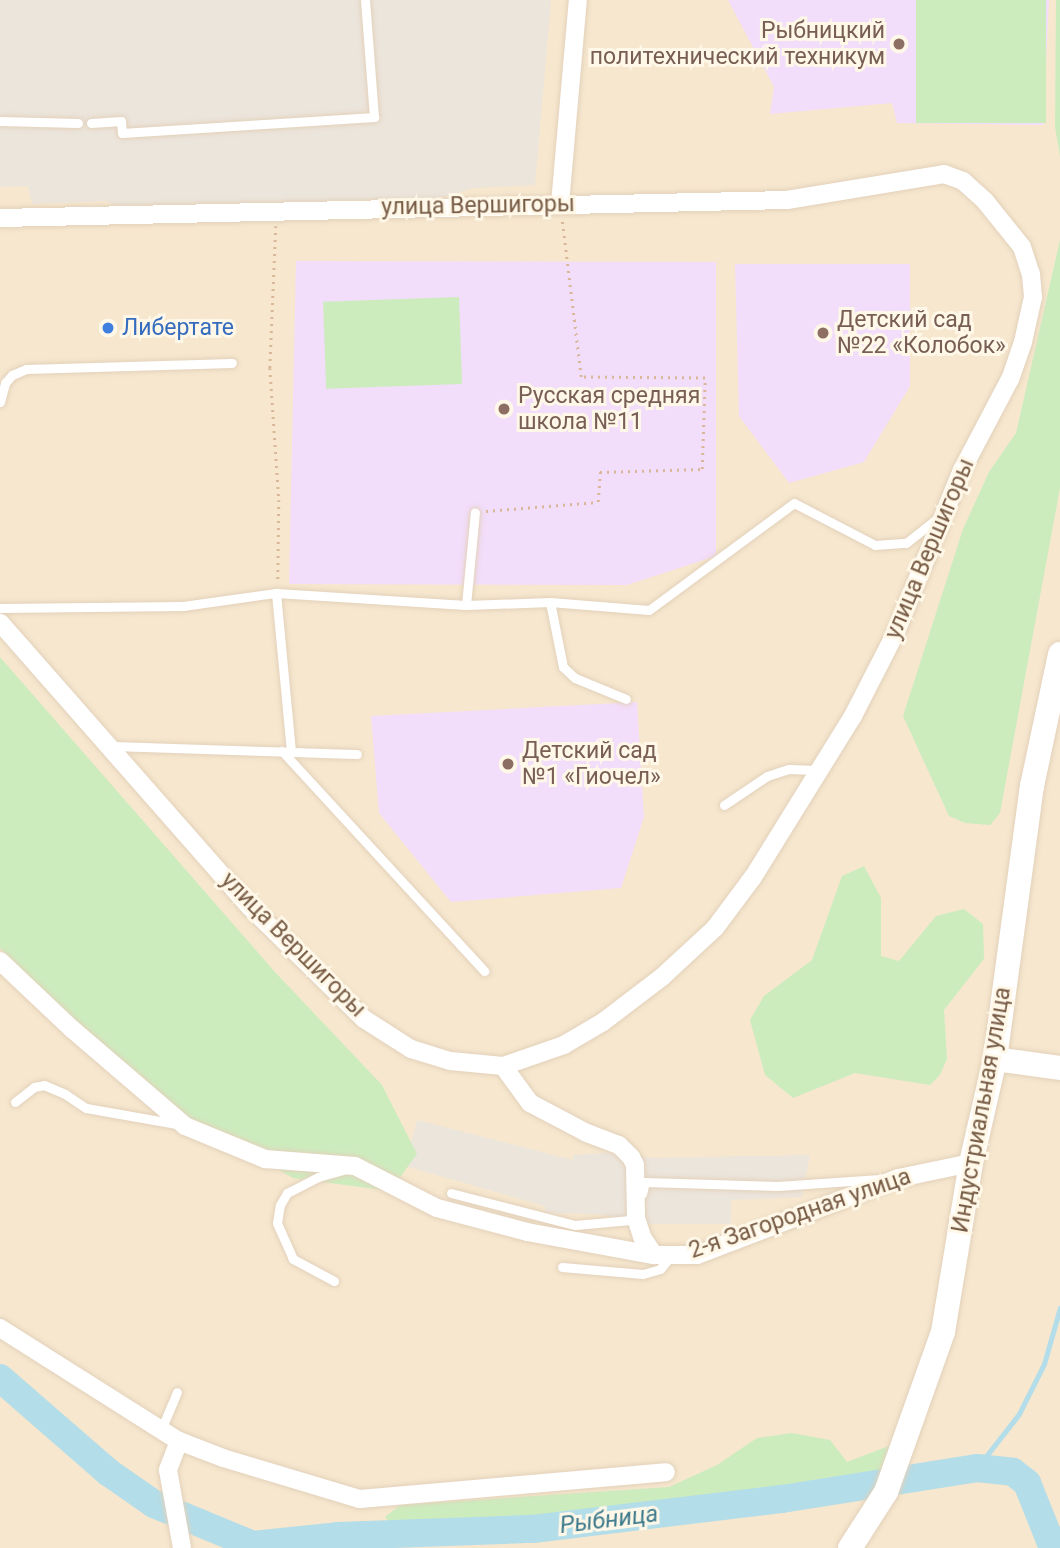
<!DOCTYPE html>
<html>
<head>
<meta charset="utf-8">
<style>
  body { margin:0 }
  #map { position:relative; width:1060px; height:1548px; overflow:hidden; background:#fef5e0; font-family:Roboto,sans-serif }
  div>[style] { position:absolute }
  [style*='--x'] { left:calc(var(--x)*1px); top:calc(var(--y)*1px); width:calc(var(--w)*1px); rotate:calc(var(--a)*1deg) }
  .residential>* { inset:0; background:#f6e7ce; transform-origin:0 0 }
  .industrial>* { inset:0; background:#ece5dc }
  .education>* { inset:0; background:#f2ddfa }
  .green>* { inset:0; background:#cdecbe; transform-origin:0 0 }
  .stream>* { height:4.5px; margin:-2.25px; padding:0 2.25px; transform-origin:2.25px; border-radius:2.25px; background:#b3dde9 }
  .river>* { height:28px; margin:-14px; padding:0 14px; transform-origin:14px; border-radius:14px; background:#b3dde9 }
  .path>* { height:2.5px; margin-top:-1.25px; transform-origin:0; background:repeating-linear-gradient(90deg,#dab799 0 2px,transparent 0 7px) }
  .roads { filter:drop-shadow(0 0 2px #e3d1bb) drop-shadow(0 0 2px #e3d1bb) }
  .lane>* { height:9px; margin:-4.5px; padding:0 4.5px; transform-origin:4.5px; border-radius:4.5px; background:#fff }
  .street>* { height:18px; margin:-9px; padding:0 9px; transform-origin:9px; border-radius:9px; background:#fff }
  .secondary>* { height:24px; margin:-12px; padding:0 12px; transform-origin:12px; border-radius:12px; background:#fff }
  .dots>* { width:19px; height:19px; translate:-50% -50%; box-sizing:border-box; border:4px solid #fff8e8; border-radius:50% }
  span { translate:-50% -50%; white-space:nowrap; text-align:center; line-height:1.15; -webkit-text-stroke:6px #fff8e8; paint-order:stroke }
  .education-label { font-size:23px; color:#785e54 }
  .right { translate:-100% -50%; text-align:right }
  .left { translate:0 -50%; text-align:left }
  .street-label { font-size:23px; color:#775b45 }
  .shop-label { font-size:23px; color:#366cbe }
  .water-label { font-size:24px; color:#3d7a8c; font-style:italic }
</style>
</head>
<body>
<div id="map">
  <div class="residential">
    <div style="left:0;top:0;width:1060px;height:1548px"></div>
  </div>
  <div class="industrial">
    <div style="clip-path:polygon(0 0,551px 0,535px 185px,473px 188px,441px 198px,117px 206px,106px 201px,32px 204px,28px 186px,0 187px)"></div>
    <div style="clip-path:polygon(417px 1120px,573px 1160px,573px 1155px,619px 1152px,652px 1158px,810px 1155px,802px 1197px,731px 1200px,731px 1224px,647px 1224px,598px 1214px,545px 1213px,545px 1206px,405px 1166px)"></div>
  </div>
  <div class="education">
    <div style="clip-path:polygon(728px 0,1049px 0,1043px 125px,897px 123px,892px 103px,770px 114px,774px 87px)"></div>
    <div style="clip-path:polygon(296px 261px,716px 262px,716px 556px,627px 585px,289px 584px)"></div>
    <div style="clip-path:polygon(735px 264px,910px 264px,910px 386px,864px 462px,789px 483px,739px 416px)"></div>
    <div style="clip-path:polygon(637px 702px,644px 817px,621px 888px,451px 902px,379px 813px,371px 716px)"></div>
  </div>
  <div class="green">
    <div style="left:916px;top:0;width:130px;height:123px"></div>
    <div style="clip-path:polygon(1056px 0,1060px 0,1060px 156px,1055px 127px)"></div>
    <div style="clip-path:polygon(1060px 240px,1060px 488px,1000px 813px,990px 825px,965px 823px,949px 816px,903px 716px,963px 529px,989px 472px,1016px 433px)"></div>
    <div style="left:459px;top:297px;width:87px;height:136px;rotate:88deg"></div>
    <div style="clip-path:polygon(0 657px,274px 971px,382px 1085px,417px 1154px,390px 1191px,293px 1178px,187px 1116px,60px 1007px,0 948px)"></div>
    <div style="clip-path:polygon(864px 866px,881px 898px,881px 956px,899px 961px,936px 916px,964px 909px,983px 924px,984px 959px,944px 1010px,947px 1059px,940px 1075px,930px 1085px,855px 1073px,793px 1098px,765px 1075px,750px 1020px,764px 996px,812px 960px,842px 876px)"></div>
    <div style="clip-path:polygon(792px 1433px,830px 1440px,847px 1462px,894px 1444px,894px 1468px,878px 1477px,829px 1487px,522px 1523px,389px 1522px,385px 1517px,400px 1505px,669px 1487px,717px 1465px,757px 1438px)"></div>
  </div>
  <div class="stream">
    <div style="--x:977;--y:1468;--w:68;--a:-52.1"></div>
    <div style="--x:1019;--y:1414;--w:56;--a:-63.4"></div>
    <div style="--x:1044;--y:1364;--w:58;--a:-74.1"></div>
  </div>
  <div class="river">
    <div style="--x:0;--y:1378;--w:143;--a:41"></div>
    <div style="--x:108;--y:1472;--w:56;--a:34.8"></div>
    <div style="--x:154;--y:1504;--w:107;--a:22.5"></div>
    <div style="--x:253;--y:1545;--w:85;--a:-6"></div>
    <div style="--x:338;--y:1536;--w:195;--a:-2.1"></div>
    <div style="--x:533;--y:1529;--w:251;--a:-6.9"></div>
    <div style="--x:782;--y:1499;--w:197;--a:-9"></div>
    <div style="--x:977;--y:1468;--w:36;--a:6"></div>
    <div style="--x:1013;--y:1472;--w:18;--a:38"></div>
    <div style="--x:1027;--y:1483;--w:70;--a:68.2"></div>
  </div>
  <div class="path">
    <div style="--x:276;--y:226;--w:142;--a:92.4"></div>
    <div style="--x:270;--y:368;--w:132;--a:86.1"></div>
    <div style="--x:279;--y:500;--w:80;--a:90.7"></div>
    <div style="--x:486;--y:511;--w:112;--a:-4.6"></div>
    <div style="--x:598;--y:502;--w:30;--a:-86"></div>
    <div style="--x:600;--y:472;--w:102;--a:-1.7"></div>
    <div style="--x:702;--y:469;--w:91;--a:-88.1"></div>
    <div style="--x:705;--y:378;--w:124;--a:-179.5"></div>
    <div style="--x:581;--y:377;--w:157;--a:-96.9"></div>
  </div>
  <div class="roads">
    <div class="lane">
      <div style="--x:0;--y:121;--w:78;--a:1.5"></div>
      <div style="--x:91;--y:123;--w:30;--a:-4"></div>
      <div style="--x:121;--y:121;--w:12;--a:85"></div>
      <div style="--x:122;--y:133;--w:253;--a:-3.6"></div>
      <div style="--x:374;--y:117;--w:117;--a:-94.4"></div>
      <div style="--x:0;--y:402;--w:20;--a:-75"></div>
      <div style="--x:5;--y:383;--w:11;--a:-49"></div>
      <div style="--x:12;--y:375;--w:15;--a:-23"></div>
      <div style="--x:26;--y:369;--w:206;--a:-1.7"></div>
      <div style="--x:276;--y:593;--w:159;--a:84.6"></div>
      <div style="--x:550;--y:602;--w:66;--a:78.7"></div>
      <div style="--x:563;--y:667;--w:16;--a:43"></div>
      <div style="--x:575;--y:678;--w:55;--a:22.4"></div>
      <div style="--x:466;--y:605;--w:93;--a:-84.5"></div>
      <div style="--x:0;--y:608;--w:183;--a:-0.6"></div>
      <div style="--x:183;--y:606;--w:94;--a:-8"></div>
      <div style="--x:276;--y:593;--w:190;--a:3.6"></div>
      <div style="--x:466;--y:605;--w:84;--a:-2"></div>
      <div style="--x:550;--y:602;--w:99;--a:4.6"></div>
      <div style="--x:649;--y:610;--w:180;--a:-36.4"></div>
      <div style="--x:794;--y:503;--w:91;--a:27.4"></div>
      <div style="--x:875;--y:545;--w:31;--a:-4"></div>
      <div style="--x:906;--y:543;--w:42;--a:-38.2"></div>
      <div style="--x:110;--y:746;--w:247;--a:1.9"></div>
      <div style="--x:282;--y:751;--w:299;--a:47.4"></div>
      <div style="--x:724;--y:805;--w:52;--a:-34"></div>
      <div style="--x:767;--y:776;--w:23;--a:-18"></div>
      <div style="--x:789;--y:769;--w:28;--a:2"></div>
      <div style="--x:15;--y:1102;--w:24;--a:-38"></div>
      <div style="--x:34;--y:1087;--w:10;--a:-11"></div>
      <div style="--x:44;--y:1085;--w:23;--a:23"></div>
      <div style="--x:65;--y:1094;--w:25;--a:34"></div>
      <div style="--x:86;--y:1108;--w:92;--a:10"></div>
      <div style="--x:451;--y:1193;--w:128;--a:14.5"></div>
      <div style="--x:575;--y:1225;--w:56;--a:-5.1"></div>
      <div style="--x:631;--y:1220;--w:8;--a:-40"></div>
      <div style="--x:642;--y:1194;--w:12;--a:-76"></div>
      <div style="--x:645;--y:1182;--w:133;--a:1.7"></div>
      <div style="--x:778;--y:1186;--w:102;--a:-3.9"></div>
      <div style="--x:562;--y:1267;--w:81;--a:4.9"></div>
      <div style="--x:643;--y:1274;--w:18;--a:-16"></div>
      <div style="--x:660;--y:1269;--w:16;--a:-50"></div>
      <div style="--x:334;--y:1281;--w:47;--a:-151.8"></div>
      <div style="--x:293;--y:1259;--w:39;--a:-114"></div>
      <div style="--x:277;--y:1223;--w:18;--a:-81"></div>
      <div style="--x:280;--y:1205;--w:14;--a:-60"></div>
      <div style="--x:287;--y:1193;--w:35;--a:-27"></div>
      <div style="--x:318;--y:1177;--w:26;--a:-16"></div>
      <div style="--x:161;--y:1430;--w:41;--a:-67.2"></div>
    </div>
    <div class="street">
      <div style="--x:560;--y:204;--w:205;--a:-85"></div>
      <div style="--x:0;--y:218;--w:787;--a:-1.31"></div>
      <div style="--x:787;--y:200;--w:159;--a:-9.4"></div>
      <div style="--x:944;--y:174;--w:20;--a:20"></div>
      <div style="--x:963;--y:181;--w:30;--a:42"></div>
      <div style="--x:985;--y:201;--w:59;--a:51.2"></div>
      <div style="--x:1022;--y:247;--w:28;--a:72"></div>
      <div style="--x:1031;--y:274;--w:23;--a:85"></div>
      <div style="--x:1033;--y:297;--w:46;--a:102.5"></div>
      <div style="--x:1023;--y:342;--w:39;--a:109"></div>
      <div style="--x:1010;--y:379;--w:103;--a:117.8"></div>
      <div style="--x:962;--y:470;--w:175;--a:112.2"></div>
      <div style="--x:896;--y:632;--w:94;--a:117.1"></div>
      <div style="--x:853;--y:716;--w:190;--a:121.8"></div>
      <div style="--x:753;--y:877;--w:64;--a:126.7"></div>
      <div style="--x:715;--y:928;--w:72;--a:137.2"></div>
      <div style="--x:662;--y:977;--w:74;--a:142.7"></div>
      <div style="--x:603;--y:1022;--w:45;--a:149.5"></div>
      <div style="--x:564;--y:1045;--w:65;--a:161"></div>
      <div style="--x:503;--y:1066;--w:53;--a:-174.6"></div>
      <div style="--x:450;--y:1061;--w:41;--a:-162.9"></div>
      <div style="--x:411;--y:1049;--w:56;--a:-147.4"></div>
      <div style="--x:364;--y:1019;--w:161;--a:-135.5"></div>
      <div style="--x:249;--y:906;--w:377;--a:-131.3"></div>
      <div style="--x:0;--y:961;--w:99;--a:43.4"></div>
      <div style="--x:72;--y:1029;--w:149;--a:40.6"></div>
      <div style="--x:185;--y:1126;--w:87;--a:22.4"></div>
      <div style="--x:265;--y:1159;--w:90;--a:4.4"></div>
      <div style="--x:355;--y:1166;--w:92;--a:27.1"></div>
      <div style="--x:437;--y:1208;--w:93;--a:14.9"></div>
      <div style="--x:527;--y:1232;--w:129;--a:10.3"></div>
      <div style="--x:654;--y:1255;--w:43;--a:0"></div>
      <div style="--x:697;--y:1255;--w:216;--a:-20.9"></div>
      <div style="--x:899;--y:1178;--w:74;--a:-11.8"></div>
      <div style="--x:503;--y:1066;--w:46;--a:53.9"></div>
      <div style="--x:530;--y:1103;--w:64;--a:27.8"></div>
      <div style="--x:587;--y:1133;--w:34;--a:21"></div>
      <div style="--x:619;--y:1145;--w:17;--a:45"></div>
      <div style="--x:631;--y:1157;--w:9;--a:63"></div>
      <div style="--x:635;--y:1165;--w:53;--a:88.9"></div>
      <div style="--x:636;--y:1218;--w:20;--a:72"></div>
      <div style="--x:642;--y:1237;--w:22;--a:56"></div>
      <div style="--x:0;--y:1328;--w:212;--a:32.3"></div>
      <div style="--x:179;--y:1441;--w:47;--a:21.1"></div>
      <div style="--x:223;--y:1458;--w:143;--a:16.7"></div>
      <div style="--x:360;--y:1499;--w:307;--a:-5"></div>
      <div style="--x:179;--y:1441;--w:31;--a:111"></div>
      <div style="--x:168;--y:1470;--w:79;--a:79.8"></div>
    </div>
    <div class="secondary">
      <div style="--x:995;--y:1059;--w:66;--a:7.9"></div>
      <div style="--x:850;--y:1548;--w:67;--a:-57.3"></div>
      <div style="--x:886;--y:1492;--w:170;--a:-70.4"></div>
      <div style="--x:943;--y:1332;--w:171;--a:-80.6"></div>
      <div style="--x:971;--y:1163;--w:107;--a:-77"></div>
      <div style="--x:995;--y:1059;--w:275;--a:-82.3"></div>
      <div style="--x:1032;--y:786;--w:135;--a:-78"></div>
    </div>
  </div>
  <div class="dots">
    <div style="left:899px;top:44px;background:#8d6e63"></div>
    <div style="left:108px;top:328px;background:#3f7fe0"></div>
    <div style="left:823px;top:333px;background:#8d6e63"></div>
    <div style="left:504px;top:409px;background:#8d6e63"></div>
    <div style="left:508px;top:764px;background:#8d6e63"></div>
  </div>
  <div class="education-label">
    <span class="right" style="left:885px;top:44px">Рыбницкий<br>политехнический техникум</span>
    <span class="left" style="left:837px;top:333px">Детский сад<br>№22 «Колобок»</span>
    <span class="left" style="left:518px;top:409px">Русская средняя<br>школа №11</span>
    <span class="left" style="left:522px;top:764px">Детский сад<br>№1 «Гиочел»</span>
  </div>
  <div class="street-label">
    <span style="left:478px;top:206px;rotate:-1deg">улица Вершигоры</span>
    <span style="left:930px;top:549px;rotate:-67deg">улица Вершигоры</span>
    <span style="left:293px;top:945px;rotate:45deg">улица Вершигоры</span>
    <span style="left:982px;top:1110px;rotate:-80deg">Индустриальная улица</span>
    <span style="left:800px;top:1214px;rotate:-19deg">2-я Загородная улица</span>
  </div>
  <div class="shop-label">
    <span class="left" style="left:122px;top:328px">Либертате</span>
  </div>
  <div class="water-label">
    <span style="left:609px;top:1520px;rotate:-7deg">Рыбница</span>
  </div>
</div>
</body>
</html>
